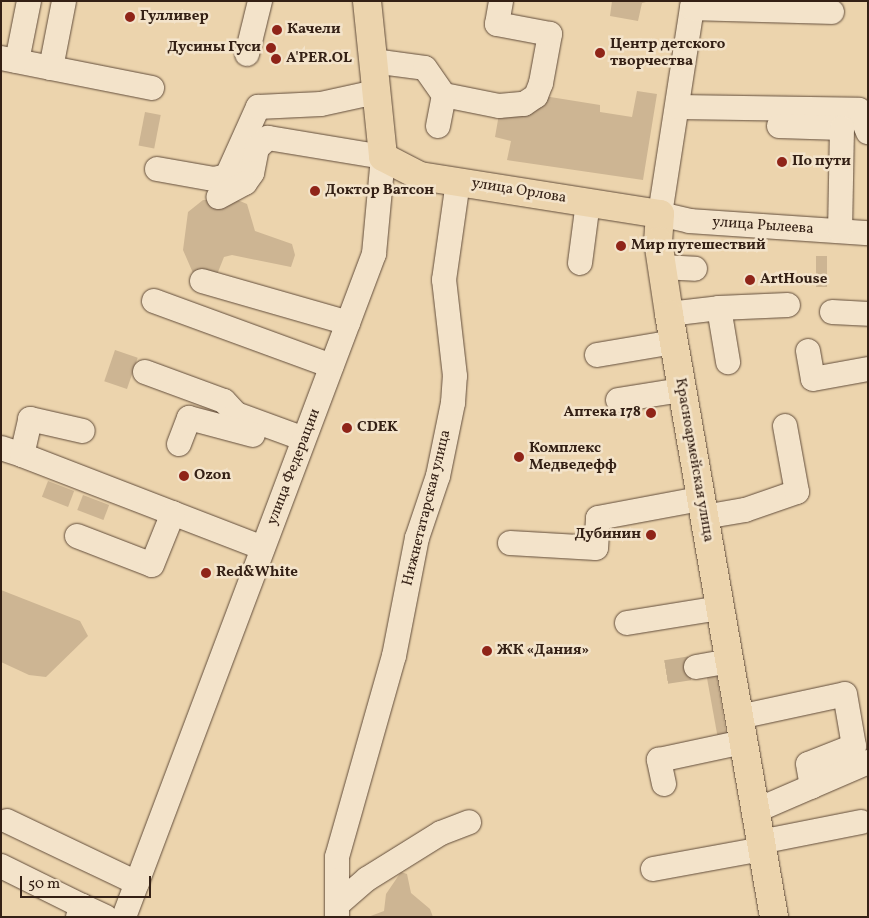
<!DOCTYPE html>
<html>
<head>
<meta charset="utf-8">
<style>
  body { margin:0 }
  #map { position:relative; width:869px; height:918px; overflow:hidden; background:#ecd4ad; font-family:Vollkorn,serif }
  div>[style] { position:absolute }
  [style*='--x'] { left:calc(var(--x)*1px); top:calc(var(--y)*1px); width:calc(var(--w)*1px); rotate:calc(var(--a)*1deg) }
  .green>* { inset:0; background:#cdb593; transform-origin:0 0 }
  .minor-tunnel>* { height:24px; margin-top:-12px; transform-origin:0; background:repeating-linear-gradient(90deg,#c7b08f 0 24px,transparent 0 36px) }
  .roads { filter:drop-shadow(0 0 1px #624d3b) drop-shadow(0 0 1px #624d3b) }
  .minor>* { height:24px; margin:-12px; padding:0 12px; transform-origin:12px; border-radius:12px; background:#f3e3ca }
  .major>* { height:28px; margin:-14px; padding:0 14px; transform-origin:14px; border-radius:14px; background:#ecd4ad }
  .dots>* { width:14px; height:14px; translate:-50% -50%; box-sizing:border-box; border:2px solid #f3e3ca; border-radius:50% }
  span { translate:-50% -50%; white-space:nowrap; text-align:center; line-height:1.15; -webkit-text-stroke:5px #f3e3ca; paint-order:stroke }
  .poi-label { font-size:15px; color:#342015; font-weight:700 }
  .left { translate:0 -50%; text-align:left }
  .right { translate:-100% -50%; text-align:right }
  .street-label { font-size:15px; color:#342015 }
  .frame { position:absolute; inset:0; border:2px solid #342015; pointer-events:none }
  .scale { position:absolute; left:20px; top:876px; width:131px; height:22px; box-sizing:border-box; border:2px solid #342015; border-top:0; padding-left:6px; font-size:15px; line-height:18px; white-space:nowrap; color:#342015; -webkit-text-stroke:4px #f3e3ca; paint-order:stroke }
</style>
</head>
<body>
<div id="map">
  <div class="green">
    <div style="clip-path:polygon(612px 1px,650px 1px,642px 3px,638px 21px,610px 16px)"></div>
    <div style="clip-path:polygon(637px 91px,657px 94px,643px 180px,507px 160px,511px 141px,495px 137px,499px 114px,544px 96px,600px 105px,600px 112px,632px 117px)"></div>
    <div style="left:145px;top:112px;width:16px;height:34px;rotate:11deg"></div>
    <div style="clip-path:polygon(235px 199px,247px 204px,255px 231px,292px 244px,295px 255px,291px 267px,232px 255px,224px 257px,216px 277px,193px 273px,183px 250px,188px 212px,203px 200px)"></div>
    <div style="left:816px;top:256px;width:11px;height:31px"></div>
    <div style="left:115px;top:350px;width:24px;height:33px;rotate:19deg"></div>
    <div style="left:48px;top:481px;width:28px;height:17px;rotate:21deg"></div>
    <div style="left:83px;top:495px;width:28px;height:16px;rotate:21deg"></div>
    <div style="clip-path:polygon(1px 590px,80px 621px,88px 636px,46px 677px,29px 675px,1px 662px)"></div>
    <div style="clip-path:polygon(715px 666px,726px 733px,718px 739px,705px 667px)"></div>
    <div style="clip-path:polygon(401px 872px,407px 874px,411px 893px,430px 909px,433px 917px,368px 917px,384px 911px,386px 894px)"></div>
  </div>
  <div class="minor-tunnel">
    <div style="--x:666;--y:672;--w:30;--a:-9"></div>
  </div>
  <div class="roads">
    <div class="minor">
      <div style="--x:693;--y:1;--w:216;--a:98.8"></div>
      <div style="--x:660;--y:214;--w:31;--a:13"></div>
      <div style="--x:690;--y:221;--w:178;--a:3.9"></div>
      <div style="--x:692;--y:8;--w:140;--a:1.6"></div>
      <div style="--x:247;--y:54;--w:55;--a:-76.2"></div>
      <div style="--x:1;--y:58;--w:51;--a:11.3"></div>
      <div style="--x:51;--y:68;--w:68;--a:-79"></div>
      <div style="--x:17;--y:61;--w:61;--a:-78.7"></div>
      <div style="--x:373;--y:61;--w:52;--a:7.7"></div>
      <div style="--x:425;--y:68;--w:33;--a:55"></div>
      <div style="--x:444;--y:95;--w:56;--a:11.3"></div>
      <div style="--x:499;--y:106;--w:25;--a:-5"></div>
      <div style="--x:524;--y:104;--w:14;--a:-34"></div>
      <div style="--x:536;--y:96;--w:14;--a:-69"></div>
      <div style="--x:541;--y:83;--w:50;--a:-79.6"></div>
      <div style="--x:550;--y:34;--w:54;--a:-169.3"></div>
      <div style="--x:497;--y:24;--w:23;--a:-80"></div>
      <div style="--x:51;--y:68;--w:103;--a:11.2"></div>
      <div style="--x:678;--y:107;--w:181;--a:0.9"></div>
      <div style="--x:859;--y:110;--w:24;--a:68"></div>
      <div style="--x:438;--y:126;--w:32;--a:-79"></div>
      <div style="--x:779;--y:126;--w:63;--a:1.8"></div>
      <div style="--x:842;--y:128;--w:103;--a:91.1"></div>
      <div style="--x:157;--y:169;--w:58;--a:10"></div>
      <div style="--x:214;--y:179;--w:13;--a:-13"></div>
      <div style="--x:227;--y:176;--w:76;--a:-65.8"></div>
      <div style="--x:258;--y:107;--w:63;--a:-2.7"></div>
      <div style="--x:321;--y:104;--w:56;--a:-12.3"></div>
      <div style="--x:580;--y:263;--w:62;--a:-82.5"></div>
      <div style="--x:662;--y:267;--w:33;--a:3"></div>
      <div style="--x:202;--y:281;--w:152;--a:16"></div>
      <div style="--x:154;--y:301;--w:189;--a:20.1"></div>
      <div style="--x:719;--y:308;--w:69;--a:-2.5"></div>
      <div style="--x:832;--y:312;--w:36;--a:3"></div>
      <div style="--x:669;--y:314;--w:50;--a:-6.8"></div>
      <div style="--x:719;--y:308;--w:55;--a:80.5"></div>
      <div style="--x:808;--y:351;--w:28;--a:80"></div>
      <div style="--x:813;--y:379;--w:56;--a:-10.3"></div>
      <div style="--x:597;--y:355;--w:78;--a:-9.6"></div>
      <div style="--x:145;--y:372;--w:84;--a:20.2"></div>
      <div style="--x:224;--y:401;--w:18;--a:47"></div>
      <div style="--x:236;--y:414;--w:72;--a:20.2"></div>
      <div style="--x:618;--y:400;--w:65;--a:-8.9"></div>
      <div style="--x:179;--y:444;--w:28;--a:-69"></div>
      <div style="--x:189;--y:418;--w:66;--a:14.9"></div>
      <div style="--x:1;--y:448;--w:22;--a:18"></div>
      <div style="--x:22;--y:455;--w:37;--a:-77"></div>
      <div style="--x:30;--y:419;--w:54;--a:12.8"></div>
      <div style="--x:22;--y:455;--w:258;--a:21.1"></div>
      <div style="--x:704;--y:517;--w:42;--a:-9.7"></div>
      <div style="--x:745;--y:510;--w:55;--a:-19.1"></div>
      <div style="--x:797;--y:492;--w:67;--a:-100.3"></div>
      <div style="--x:77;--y:536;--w:80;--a:21.1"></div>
      <div style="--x:152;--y:565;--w:56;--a:-68"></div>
      <div style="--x:510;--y:543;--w:86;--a:3.3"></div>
      <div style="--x:596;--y:548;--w:30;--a:-86"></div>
      <div style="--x:598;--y:518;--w:104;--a:-10.6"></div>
      <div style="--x:627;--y:623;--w:94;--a:-9.2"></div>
      <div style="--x:696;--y:667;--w:34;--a:-10"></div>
      <div style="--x:739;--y:717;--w:108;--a:-12.2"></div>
      <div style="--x:845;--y:694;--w:53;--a:80.2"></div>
      <div style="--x:854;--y:746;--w:49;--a:158.6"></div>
      <div style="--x:808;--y:764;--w:23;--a:80"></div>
      <div style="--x:664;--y:784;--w:25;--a:-102"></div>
      <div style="--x:659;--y:760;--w:86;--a:-12.1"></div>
      <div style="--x:755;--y:811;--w:123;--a:-23.4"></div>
      <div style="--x:7;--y:821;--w:144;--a:25.5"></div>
      <div style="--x:760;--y:842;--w:103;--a:-11.2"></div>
      <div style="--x:1;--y:866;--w:90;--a:26.3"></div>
      <div style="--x:653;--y:869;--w:111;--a:-10.4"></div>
      <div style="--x:337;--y:905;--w:40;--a:-41"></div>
      <div style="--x:367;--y:879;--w:87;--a:-31.9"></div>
      <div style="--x:441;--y:833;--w:30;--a:-21"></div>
      <div style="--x:78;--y:917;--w:12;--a:-70"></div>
      <div style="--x:82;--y:906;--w:26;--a:25"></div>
      <div style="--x:124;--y:917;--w:709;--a:-69.34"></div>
      <div style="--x:374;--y:254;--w:97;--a:-84.7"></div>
      <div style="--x:383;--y:157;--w:117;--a:-170.6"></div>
      <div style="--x:268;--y:138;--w:15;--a:138"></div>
      <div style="--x:257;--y:148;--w:25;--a:101"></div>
      <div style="--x:252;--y:173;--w:12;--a:125"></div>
      <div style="--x:245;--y:183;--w:30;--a:152"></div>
      <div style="--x:337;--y:917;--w:60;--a:-90"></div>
      <div style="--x:337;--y:857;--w:209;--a:-74.2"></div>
      <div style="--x:394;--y:656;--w:120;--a:-79"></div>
      <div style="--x:417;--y:538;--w:65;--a:-71.3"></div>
      <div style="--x:438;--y:476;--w:75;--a:-78.4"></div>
      <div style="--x:453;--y:403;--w:27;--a:-86"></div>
      <div style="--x:455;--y:376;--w:97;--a:-96.5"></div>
      <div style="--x:444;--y:280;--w:99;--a:-81.9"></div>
    </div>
    <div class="major">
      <div style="--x:367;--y:1;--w:157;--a:84.1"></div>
      <div style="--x:383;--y:157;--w:42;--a:27.2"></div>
      <div style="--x:420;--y:176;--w:243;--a:9"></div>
      <div style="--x:660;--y:214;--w:27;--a:94"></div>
      <div style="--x:658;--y:241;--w:74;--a:81.4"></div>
      <div style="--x:669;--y:314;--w:612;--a:80.12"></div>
    </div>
  </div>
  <div class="dots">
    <div style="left:130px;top:17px;background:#8f2418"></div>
    <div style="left:277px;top:30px;background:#8f2418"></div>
    <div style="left:271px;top:48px;background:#8f2418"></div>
    <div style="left:600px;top:53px;background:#8f2418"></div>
    <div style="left:276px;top:59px;background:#8f2418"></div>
    <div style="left:782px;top:162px;background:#8f2418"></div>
    <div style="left:315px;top:191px;background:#8f2418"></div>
    <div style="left:621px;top:246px;background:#8f2418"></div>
    <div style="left:750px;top:280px;background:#8f2418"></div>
    <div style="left:651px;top:413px;background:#8f2418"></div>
    <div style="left:347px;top:428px;background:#8f2418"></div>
    <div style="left:519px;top:457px;background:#8f2418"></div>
    <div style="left:184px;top:476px;background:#8f2418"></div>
    <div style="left:651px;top:535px;background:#8f2418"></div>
    <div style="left:206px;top:573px;background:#8f2418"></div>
    <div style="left:487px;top:651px;background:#8f2418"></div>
  </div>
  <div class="poi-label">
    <span class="left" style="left:140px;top:17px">Гулливер</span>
    <span class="left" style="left:287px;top:30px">Качели</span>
    <span class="left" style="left:610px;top:53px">Центр детского<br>творчества</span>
    <span class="right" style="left:261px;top:48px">Дусины Гуси</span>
    <span class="left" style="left:286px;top:59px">A'PER.OL</span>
    <span class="left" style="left:792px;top:162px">По пути</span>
    <span class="left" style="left:325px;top:191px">Доктор Ватсон</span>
    <span class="left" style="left:631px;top:246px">Мир путешествий</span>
    <span class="left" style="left:760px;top:280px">ArtHouse</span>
    <span class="right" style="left:641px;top:413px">Аптека 178</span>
    <span class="left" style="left:357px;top:428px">CDEK</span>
    <span class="left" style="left:529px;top:457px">Комплекс<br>Медведефф</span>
    <span class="left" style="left:194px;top:476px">Ozon</span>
    <span class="right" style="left:641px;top:535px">Дубинин</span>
    <span class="left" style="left:216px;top:573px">Red&amp;White</span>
    <span class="left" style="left:497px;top:651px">ЖК «Дания»</span>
  </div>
  <div class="street-label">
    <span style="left:519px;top:191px;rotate:9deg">улица Орлова</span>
    <span style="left:763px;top:226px;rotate:4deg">улица Рылеева</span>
    <span style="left:694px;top:460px;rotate:80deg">Красноармейская улица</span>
    <span style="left:294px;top:467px;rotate:-69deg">улица Федерации</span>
    <span style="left:427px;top:508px;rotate:-76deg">Нижнетатарская улица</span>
  </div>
  <div class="frame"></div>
  <div class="scale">50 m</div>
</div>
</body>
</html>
